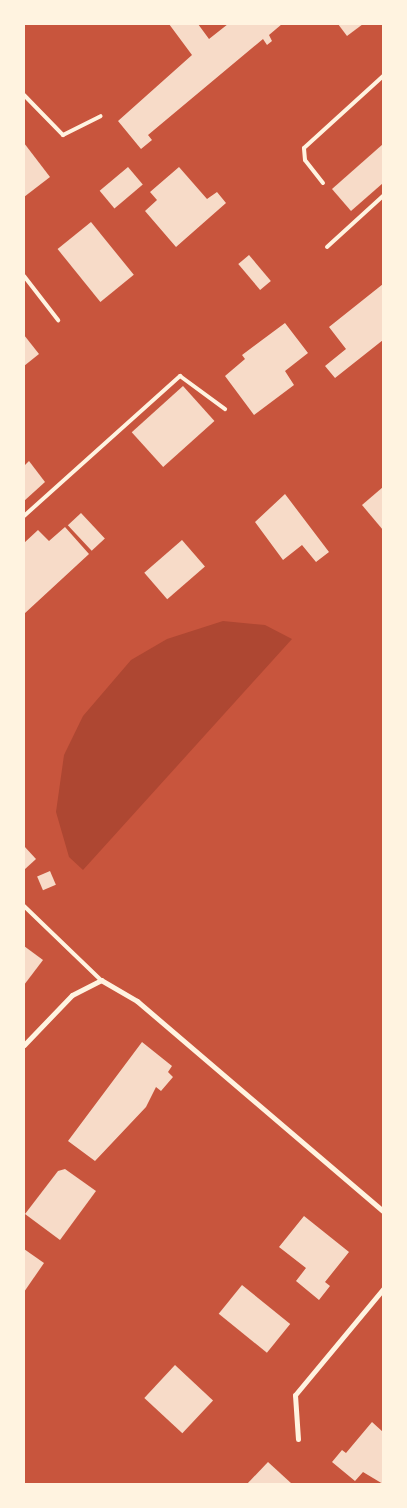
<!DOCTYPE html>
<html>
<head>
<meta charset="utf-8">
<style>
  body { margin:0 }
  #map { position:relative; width:407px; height:1508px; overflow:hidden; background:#c8553d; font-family:Ubuntu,sans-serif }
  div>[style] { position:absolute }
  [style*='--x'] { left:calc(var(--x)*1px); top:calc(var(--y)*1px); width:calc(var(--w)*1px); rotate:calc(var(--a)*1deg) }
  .green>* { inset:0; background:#ae4732 }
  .building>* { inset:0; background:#f7dbc8; transform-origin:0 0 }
  .service>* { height:4px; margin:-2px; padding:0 2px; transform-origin:2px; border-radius:2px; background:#fff3e0 }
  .minor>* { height:5px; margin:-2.5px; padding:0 2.5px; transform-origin:2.5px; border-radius:2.5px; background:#fff3e0 }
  span { translate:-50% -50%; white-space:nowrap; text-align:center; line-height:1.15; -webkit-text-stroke:5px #fff3e0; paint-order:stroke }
  .frame { position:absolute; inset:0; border:25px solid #fff3e0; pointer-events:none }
</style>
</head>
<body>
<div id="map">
  <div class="green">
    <div style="clip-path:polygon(223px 621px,265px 625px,292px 639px,83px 870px,69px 857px,56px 812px,64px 755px,83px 716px,131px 660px,167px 639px)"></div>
  </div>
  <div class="building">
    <div style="clip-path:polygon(169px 24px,198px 24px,209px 39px,228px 24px,282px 24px,269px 35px,272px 41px,267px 45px,263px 39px,148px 135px,152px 140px,141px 149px,118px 121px,192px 55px)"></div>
    <div style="clip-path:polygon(338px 24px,363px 24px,347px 36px)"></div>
    <div style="clip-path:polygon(24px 143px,50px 177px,24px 197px)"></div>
    <div style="clip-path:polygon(383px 144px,383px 183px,351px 211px,332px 189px)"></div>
    <div style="left:128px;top:167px;width:23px;height:37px;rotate:50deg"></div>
    <div style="clip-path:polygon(179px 167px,207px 199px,217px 192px,226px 203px,176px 247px,145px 211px,157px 200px,150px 192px)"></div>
    <div style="left:91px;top:222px;width:68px;height:43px;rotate:51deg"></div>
    <div style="left:249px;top:255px;width:34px;height:14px;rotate:50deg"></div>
    <div style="clip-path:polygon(383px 284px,383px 340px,335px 378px,325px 366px,346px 349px,329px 327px)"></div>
    <div style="clip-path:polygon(285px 323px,308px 353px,285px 371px,294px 385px,254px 415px,225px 376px,245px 359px,242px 355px)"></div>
    <div style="clip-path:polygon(24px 335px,39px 354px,24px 366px)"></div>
    <div style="left:183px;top:386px;width:47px;height:69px;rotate:48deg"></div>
    <div style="clip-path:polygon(29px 461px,45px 482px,24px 501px,24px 466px)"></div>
    <div style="clip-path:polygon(383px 487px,383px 530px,362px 505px)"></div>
    <div style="clip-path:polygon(285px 494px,329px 552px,316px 562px,302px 545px,283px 560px,255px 522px)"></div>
    <div style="left:81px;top:513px;width:35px;height:18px;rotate:47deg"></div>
    <div style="clip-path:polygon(65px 527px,89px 554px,24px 614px,24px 543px,38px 530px,49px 541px)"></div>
    <div style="left:182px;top:540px;width:35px;height:50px;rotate:49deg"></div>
    <div style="clip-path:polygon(24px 846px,36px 859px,24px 870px)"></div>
    <div style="left:50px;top:871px;width:15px;height:14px;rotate:67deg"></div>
    <div style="clip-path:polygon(24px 946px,43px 960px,24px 985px)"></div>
    <div style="clip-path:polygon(142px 1042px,172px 1066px,168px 1072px,173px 1077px,161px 1091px,156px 1087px,146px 1107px,95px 1161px,68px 1141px)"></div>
    <div style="clip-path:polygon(65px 1169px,96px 1191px,60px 1240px,25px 1214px,58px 1171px)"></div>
    <div style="clip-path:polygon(304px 1216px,349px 1252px,325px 1282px,330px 1286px,319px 1300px,296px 1281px,306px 1268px,279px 1247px)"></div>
    <div style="clip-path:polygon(24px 1249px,44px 1263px,24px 1292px)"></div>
    <div style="left:242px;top:1285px;width:62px;height:37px;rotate:39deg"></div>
    <div style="left:175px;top:1365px;width:52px;height:45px;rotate:43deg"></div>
    <div style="clip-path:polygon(372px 1422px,383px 1432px,383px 1484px,363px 1472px,355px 1481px,332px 1462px,342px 1450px,346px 1453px)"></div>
    <div style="clip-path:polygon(268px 1462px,292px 1484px,247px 1484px)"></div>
  </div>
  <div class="service">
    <div style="--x:24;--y:95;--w:56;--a:45.7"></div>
    <div style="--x:63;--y:135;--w:42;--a:-26.6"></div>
    <div style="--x:323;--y:183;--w:29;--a:-128"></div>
    <div style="--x:305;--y:160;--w:12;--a:-95"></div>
    <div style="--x:304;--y:148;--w:107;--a:-42.3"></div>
    <div style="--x:327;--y:247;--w:76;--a:-42.3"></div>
    <div style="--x:24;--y:276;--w:56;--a:52.3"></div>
    <div style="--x:24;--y:516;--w:210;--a:-41.9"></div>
    <div style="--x:180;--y:376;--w:56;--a:36.3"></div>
    <div style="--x:24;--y:906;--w:107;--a:43.9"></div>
  </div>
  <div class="minor">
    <div style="--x:24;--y:1045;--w:69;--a:-46.2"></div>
    <div style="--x:72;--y:995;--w:33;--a:-27"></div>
    <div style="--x:101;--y:980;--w:42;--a:30.3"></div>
    <div style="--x:137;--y:1001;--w:323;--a:40.5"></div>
    <div style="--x:298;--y:1439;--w:44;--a:-93.9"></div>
    <div style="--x:295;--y:1395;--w:138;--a:-50.3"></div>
  </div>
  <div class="frame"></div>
</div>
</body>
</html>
